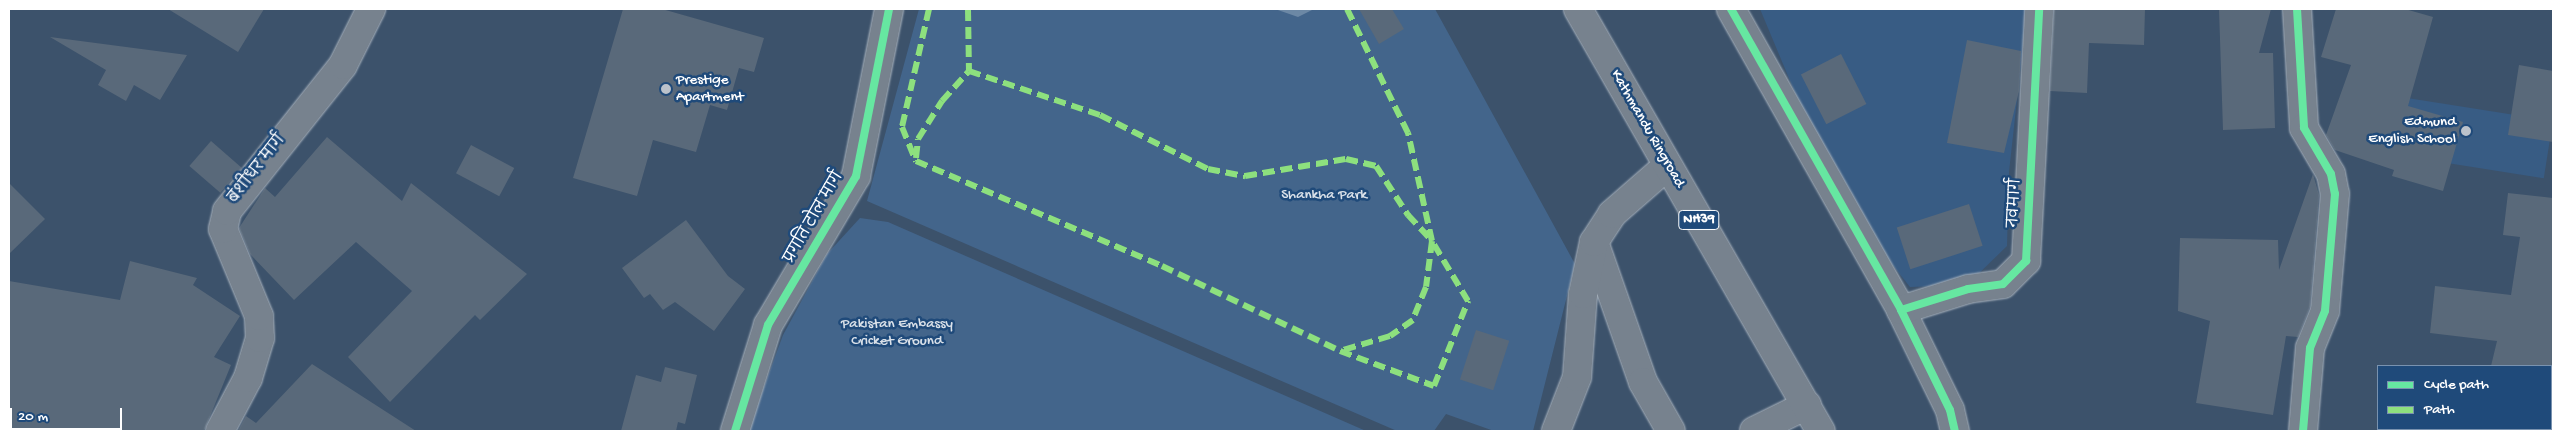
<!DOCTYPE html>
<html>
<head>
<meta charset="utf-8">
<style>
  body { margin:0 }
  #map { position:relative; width:2562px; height:440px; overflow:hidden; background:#3c526b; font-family:"Gochi Hand","Playpen Sans Deva",sans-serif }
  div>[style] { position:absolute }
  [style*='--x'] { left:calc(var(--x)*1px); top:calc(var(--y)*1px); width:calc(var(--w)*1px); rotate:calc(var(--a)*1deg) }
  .built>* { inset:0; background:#385c84; transform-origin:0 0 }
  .green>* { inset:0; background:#43658b }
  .water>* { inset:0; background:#6c88a5 }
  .building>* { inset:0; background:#59697a; transform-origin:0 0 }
  .roads { filter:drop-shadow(0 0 1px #a7b1bc) drop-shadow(0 0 1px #a7b1bc) }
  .minor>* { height:28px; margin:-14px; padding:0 14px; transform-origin:14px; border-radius:14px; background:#77828e }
  .major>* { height:28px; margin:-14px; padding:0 14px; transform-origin:14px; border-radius:14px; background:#77828e }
  .highway>* { height:28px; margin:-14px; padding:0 14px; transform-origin:14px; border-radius:14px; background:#77828e }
  .quiet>* { height:6px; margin-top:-3px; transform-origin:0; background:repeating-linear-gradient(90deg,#8de07e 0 12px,transparent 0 18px) }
  .cycleway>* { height:8px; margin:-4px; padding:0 4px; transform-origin:4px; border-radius:4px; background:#66e7a1 }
  .dots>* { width:14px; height:14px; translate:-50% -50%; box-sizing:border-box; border:2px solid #1f4a7a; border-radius:50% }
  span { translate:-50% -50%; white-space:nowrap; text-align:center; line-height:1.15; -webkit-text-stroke:5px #1f4a7a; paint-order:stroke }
  .shield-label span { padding:1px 4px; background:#1f4a7a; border:1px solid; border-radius:4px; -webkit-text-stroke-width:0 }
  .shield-label { font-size:14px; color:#fff; font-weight:700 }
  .poi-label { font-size:15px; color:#fff }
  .left { translate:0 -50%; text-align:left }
  .right { translate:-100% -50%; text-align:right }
  .street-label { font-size:15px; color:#fff }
  .park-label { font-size:15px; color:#dae1e9 }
  .frame { position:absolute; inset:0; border:10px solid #fff; pointer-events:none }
  .legend { position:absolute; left:2377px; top:365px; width:175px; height:65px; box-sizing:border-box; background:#1f4a7a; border:1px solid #7992af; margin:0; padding:6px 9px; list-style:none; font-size:15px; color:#fff }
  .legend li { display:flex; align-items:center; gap:10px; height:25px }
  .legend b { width:25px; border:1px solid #7992af }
  .scale { position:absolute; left:10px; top:408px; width:112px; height:22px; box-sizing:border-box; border:2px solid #fff; border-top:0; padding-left:6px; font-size:15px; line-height:18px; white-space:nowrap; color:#fff; -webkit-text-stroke:4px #1f4a7a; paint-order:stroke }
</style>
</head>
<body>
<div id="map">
  <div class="built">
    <div style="clip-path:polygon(1760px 9px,2027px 9px,2009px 172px,2007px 246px,1967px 285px,1910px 287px,1876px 244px,1814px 138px)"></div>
    <div style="left:2382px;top:94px;width:173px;height:58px;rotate:9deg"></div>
  </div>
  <div class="green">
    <div style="clip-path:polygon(919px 9px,1435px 9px,1575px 264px,1533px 431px,1494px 431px,1446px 414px,1434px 431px,1397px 431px,867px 201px)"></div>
    <div style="clip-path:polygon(860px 218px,888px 222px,1366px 431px,748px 431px,783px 335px,827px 254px)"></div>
  </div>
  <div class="water">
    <div style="clip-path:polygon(1275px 9px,1314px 9px,1298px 17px)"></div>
  </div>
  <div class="building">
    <div style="clip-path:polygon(168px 9px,264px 9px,238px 52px)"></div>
    <div style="clip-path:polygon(623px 9px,662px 9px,764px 38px,754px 72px,739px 68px,727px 110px,710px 105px,696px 152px,653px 140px,637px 196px,573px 178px)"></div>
    <div style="clip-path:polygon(1359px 9px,1392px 9px,1404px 29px,1379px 44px)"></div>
    <div style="clip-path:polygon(2054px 9px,2145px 9px,2144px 45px,2089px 43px,2087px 93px,2050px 91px)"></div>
    <div style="clip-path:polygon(2219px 9px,2271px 9px,2259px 53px,2273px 53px,2275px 128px,2223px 130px)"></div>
    <div style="clip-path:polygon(2336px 9px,2405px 9px,2433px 17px,2408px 106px,2463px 122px,2443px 191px,2392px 176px,2394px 170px,2335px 150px,2326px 135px,2351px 65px,2321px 57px)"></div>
    <div style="clip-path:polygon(50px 37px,187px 55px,160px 100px,134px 85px,126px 101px,98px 85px,106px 70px)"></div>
    <div style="clip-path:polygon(1967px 40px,2021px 51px,2019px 91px,2004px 153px,1947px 143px)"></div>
    <div style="left:1841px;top:54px;width:56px;height:45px;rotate:63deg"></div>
    <div style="clip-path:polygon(2519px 65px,2553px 71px,2553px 142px,2508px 135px)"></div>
    <div style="clip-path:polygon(327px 137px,402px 201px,411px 183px,527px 274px,480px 320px,475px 315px,390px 402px,348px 357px,412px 291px,356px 242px,294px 300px,250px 254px,239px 228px,265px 188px,275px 197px)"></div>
    <div style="left:211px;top:141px;width:41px;height:33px;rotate:41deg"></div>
    <div style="left:471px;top:145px;width:49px;height:32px;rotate:28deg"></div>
    <div style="clip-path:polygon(2313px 174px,2319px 195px,2310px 307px,2298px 337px,2286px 336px,2273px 415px,2196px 403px,2210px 321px,2178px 311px,2180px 238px,2278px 240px,2279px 270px)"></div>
    <div style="clip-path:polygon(9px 183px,45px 219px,9px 254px)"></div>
    <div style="clip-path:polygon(2508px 193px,2553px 198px,2553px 366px,2491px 366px,2497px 341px,2430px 333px,2435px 286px,2511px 295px,2520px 237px,2503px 235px)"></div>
    <div style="left:1969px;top:204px;width:44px;height:76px;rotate:72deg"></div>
    <div style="clip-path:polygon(686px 220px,728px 276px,745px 289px,714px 331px,675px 302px,663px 310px,650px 294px,644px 298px,622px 268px)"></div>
    <div style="clip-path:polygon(130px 261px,197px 278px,193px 285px,240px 316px,214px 357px,231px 365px,204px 431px,9px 431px,9px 281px,120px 300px)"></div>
    <div style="left:1476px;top:330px;width:35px;height:52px;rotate:18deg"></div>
    <div style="clip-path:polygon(312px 364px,416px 431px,238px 431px,246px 416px,256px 423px)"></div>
    <div style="clip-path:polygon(665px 367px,697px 375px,685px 424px,678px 422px,676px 431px,621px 431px,636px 375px,661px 382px)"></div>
  </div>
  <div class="roads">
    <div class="minor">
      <div style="--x:1731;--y:9;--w:346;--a:60.5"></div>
      <div style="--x:1901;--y:310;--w:111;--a:63.9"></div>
      <div style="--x:1950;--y:410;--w:22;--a:77"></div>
      <div style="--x:2297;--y:9;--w:119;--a:86.6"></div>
      <div style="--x:2304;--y:128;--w:53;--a:59.6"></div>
      <div style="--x:2331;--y:174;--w:20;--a:79"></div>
      <div style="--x:2335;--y:194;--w:117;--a:94.9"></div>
      <div style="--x:2325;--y:311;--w:40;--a:112"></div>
      <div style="--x:2310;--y:348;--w:83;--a:94.8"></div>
      <div style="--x:1594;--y:242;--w:148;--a:70.7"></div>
      <div style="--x:1643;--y:382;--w:56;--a:60.3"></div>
      <div style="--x:1901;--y:310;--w:70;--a:-17.4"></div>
      <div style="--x:1968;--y:289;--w:35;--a:-8"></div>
      <div style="--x:2003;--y:284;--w:33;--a:-45"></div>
      <div style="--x:2026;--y:261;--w:252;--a:-87"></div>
      <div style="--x:735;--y:431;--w:111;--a:-72.7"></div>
      <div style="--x:768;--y:325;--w:173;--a:-59.4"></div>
      <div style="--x:856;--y:176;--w:170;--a:-78.8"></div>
      <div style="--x:1556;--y:431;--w:58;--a:-68.7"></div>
      <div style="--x:1577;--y:377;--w:83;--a:-85.9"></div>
      <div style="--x:1583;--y:294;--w:53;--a:-78.1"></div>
      <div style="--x:1594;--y:242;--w:33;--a:-57"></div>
      <div style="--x:1612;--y:214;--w:73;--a:-41.1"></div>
      <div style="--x:1754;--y:431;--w:59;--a:-26.1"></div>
    </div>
    <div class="major">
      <div style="--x:220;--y:431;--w:60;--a:-62.2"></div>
      <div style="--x:248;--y:378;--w:42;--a:-73.3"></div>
      <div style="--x:260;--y:338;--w:22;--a:-93"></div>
      <div style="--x:259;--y:316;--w:94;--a:-112.5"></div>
      <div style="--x:223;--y:229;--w:18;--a:-77"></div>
      <div style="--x:227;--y:211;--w:186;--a:-51.5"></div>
      <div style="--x:343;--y:65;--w:63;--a:-63.4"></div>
    </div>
    <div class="highway">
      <div style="--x:1578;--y:9;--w:487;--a:60.1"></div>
    </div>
  </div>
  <div class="quiet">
    <div style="--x:929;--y:9;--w:121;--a:102.9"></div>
    <div style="--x:902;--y:127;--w:37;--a:68"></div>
    <div style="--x:916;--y:161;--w:267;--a:23.1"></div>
    <div style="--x:1162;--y:266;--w:197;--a:25.5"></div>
    <div style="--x:1340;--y:351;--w:100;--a:20.4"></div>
    <div style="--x:1434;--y:386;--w:92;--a:-68.2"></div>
    <div style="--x:1468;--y:301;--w:70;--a:-121"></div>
    <div style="--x:1432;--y:241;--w:111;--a:-102.5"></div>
    <div style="--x:1408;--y:133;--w:138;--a:-116.2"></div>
    <div style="--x:968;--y:9;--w:62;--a:89.1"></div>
    <div style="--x:916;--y:158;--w:19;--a:-84"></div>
    <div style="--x:918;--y:139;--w:45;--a:-57.7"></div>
    <div style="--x:942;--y:101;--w:40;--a:-48"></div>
    <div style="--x:969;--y:71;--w:138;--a:18.6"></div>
    <div style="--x:1100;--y:115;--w:121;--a:26.6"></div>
    <div style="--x:1208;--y:169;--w:38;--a:11"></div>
    <div style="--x:1245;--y:176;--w:102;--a:-9.6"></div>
    <div style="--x:1346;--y:159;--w:31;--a:13"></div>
    <div style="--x:1376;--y:166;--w:59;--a:56.9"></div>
    <div style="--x:1408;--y:215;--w:35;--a:47"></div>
    <div style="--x:1432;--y:241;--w:46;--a:97.4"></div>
    <div style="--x:1426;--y:287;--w:35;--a:112"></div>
    <div style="--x:1413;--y:320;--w:28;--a:145"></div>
    <div style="--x:1390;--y:336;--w:52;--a:163.3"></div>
  </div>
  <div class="cycleway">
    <div style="--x:1731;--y:9;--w:346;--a:60.5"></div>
    <div style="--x:1901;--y:310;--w:111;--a:63.9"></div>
    <div style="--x:1950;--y:410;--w:22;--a:77"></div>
    <div style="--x:2297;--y:9;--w:119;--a:86.6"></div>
    <div style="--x:2304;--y:128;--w:53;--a:59.6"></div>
    <div style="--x:2331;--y:174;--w:20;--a:79"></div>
    <div style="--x:2335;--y:194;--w:117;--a:94.9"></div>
    <div style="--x:2325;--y:311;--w:40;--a:112"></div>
    <div style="--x:2310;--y:348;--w:83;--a:94.8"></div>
    <div style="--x:1901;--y:310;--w:70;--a:-17.4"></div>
    <div style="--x:1968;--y:289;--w:35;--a:-8"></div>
    <div style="--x:2003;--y:284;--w:33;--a:-45"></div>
    <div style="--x:2026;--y:261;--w:252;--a:-87"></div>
    <div style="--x:735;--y:431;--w:111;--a:-72.7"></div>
    <div style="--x:768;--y:325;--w:173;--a:-59.4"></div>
    <div style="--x:856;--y:176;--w:170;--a:-78.8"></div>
  </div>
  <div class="dots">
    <div style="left:666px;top:89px;background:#bbc2cb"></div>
    <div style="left:2466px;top:131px;background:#bbc2cb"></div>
  </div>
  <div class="shield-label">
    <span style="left:1699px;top:220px">NH39</span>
  </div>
  <div class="poi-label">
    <span class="left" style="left:676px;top:89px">Prestige<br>Apartment</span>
    <span class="right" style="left:2456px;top:131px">Edmund<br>English School</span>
  </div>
  <div class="street-label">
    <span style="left:1647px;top:129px;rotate:60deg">Kathmandu Ringroad</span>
    <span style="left:258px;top:170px;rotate:-52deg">बंशीधर मार्ग</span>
    <span style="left:2016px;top:203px;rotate:-87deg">नवमार्ग</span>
    <span style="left:815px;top:218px;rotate:-60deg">प्रगति टोल मार्ग</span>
  </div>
  <div class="park-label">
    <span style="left:1324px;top:196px">Shankha Park</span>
    <span style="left:897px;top:333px">Pakistan Embassy<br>Cricket Ground</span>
  </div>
  <div class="frame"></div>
  <ul class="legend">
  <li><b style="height:6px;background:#66e7a1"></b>Cycle path</li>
  <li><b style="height:6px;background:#8de07e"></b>Path</li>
  </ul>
  <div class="scale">20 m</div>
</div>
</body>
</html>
